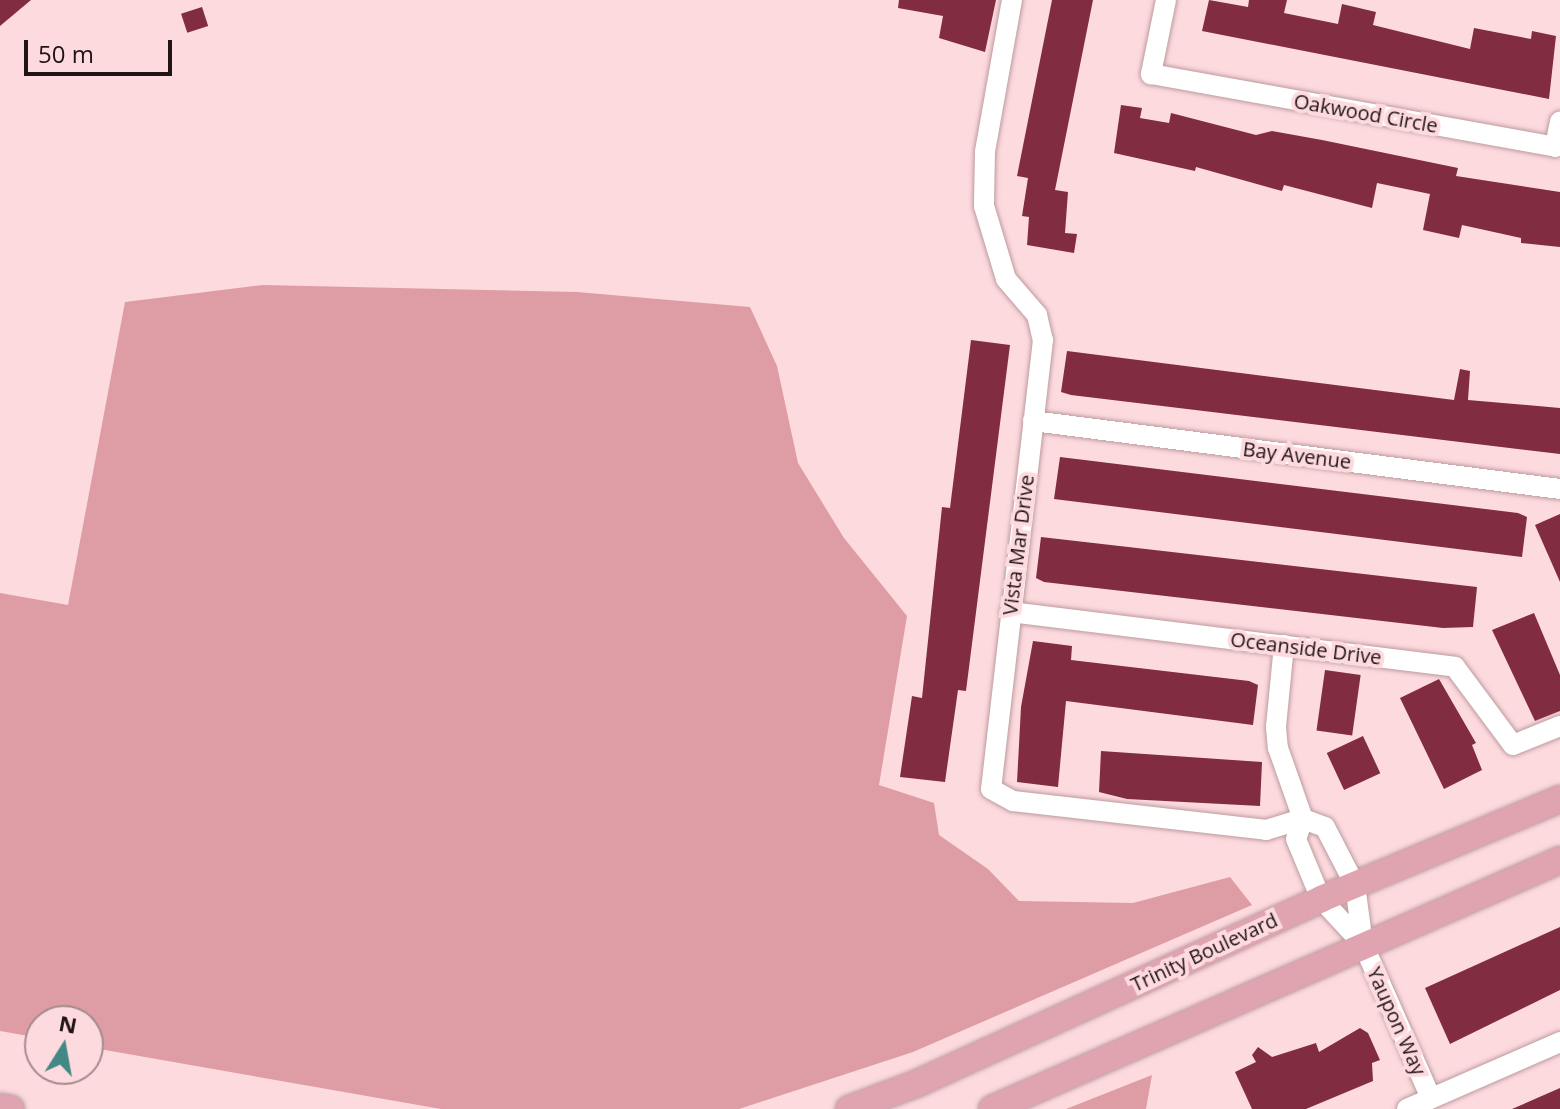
<!DOCTYPE html>
<html>
<head>
<meta charset="utf-8">
<style>
  body { margin:0 }
  #map { position:relative; width:1560px; height:1109px; overflow:hidden; background:#fddade; font-family:"Open Sans",sans-serif }
  div>[style] { position:absolute }
  [style*='--x'] { left:calc(var(--x)*1px); top:calc(var(--y)*1px); width:calc(var(--w)*1px); rotate:calc(var(--a)*1deg) }
  .green>* { inset:0; background:#de9da5 }
  .building>* { inset:0; background:#812c3f; transform-origin:0 0 }
  .roads { filter:drop-shadow(0 0 2px #bc9b9f) drop-shadow(0 0 2px #bc9b9f) }
  .minor>* { height:20px; margin:-10px; padding:0 10px; transform-origin:10px; border-radius:10px; background:#fff }
  .major>* { height:26px; margin:-13px; padding:0 13px; transform-origin:13px; border-radius:13px; background:#dfa4af }
  span { translate:-50% -50%; white-space:nowrap; text-align:center; line-height:1.15; -webkit-text-stroke:8px #fddade; paint-order:stroke }
  .street-label { font-size:20px; color:#201416 }
  .north { position:absolute; left:24px; top:1005px; width:80px; height:80px; box-sizing:border-box; background:#fddade; border:2px solid #a58b8e; border-radius:50%; rotate:11deg; font-size:22px; font-weight:700; line-height:32px; text-align:center; color:#201416 }
  .north::after { content:''; display:block; margin:auto; width:28px; height:36px; background:#428985; clip-path:polygon(50% 0,100% 100%,50% 72%,0 100%) }
  .scale { position:absolute; left:24px; top:40px; width:148px; height:36px; box-sizing:border-box; border:4px solid #201416; border-top:0; padding-left:10px; font-size:24px; line-height:28px; white-space:nowrap; color:#201416; -webkit-text-stroke:6px #fddade; paint-order:stroke }
</style>
</head>
<body>
<div id="map">
  <div class="green">
    <div style="clip-path:polygon(263px 285px,577px 292px,750px 307px,777px 366px,798px 463px,844px 538px,907px 616px,879px 785px,934px 803px,939px 835px,988px 869px,1019px 901px,1133px 903px,1230px 877px,1252px 905px,913px 1052px,739px 1109px,441px 1109px,88px 1047px,88px 1021px,40px 1021px,40px 1038px,0 1031px,0 593px,68px 605px,125px 302px)"></div>
    <div style="clip-path:polygon(1152px 1075px,1146px 1109px,1066px 1109px)"></div>
  </div>
  <div class="building">
    <div style="clip-path:polygon(0 0,31px 0,0 26px)"></div>
    <div style="clip-path:polygon(899px 0,996px 0,985px 52px,939px 38px,943px 16px,898px 8px)"></div>
    <div style="clip-path:polygon(1052px 0,1093px 0,1055px 190px,1068px 192px,1065px 233px,1077px 234px,1074px 253px,1027px 245px,1029px 217px,1022px 216px,1028px 178px,1017px 176px)"></div>
    <div style="clip-path:polygon(1209px 0,1248px 7px,1249px 0,1287px 0,1284px 13px,1338px 24px,1342px 4px,1376px 12px,1373px 25px,1470px 49px,1474px 28px,1531px 39px,1532px 31px,1556px 36px,1549px 99px,1202px 31px)"></div>
    <div style="left:202px;top:7px;width:20px;height:22px;rotate:72deg"></div>
    <div style="clip-path:polygon(1121px 105px,1142px 108px,1140px 118px,1169px 123px,1171px 113px,1256px 135px,1272px 131px,1322px 140px,1458px 168px,1456px 176px,1560px 192px,1560px 247px,1521px 243px,1521px 238px,1462px 225px,1459px 238px,1423px 230px,1430px 194px,1377px 183px,1372px 208px,1284px 185px,1282px 191px,1196px 167px,1195px 171px,1114px 153px)"></div>
    <div style="clip-path:polygon(971px 340px,1010px 345px,966px 691px,958px 690px,945px 782px,900px 777px,912px 696px,922px 698px,942px 507px,950px 508px)"></div>
    <div style="clip-path:polygon(1067px 351px,1454px 400px,1460px 369px,1470px 371px,1468px 400px,1560px 408px,1560px 454px,1071px 395px,1061px 392px)"></div>
    <div style="clip-path:polygon(1060px 457px,1518px 513px,1527px 517px,1522px 557px,1054px 499px)"></div>
    <div style="clip-path:polygon(1560px 514px,1560px 582px,1535px 525px)"></div>
    <div style="clip-path:polygon(1041px 537px,1477px 587px,1473px 627px,1443px 628px,1044px 582px,1036px 578px)"></div>
    <div style="clip-path:polygon(1534px 613px,1560px 675px,1560px 711px,1535px 721px,1492px 630px)"></div>
    <div style="clip-path:polygon(1033px 641px,1072px 646px,1071px 660px,1249px 681px,1258px 685px,1253px 725px,1066px 701px,1058px 787px,1017px 782px,1021px 707px)"></div>
    <div style="left:1325px;top:670px;width:36px;height:61px;rotate:8deg"></div>
    <div style="clip-path:polygon(1439px 679px,1476px 743px,1472px 745px,1482px 770px,1444px 789px,1400px 698px)"></div>
    <div style="left:1363px;top:736px;width:41px;height:40px;rotate:65deg"></div>
    <div style="clip-path:polygon(1101px 751px,1262px 762px,1260px 806px,1127px 799px,1099px 792px)"></div>
    <div style="clip-path:polygon(1560px 927px,1560px 990px,1450px 1044px,1425px 988px)"></div>
    <div style="clip-path:polygon(1360px 1028px,1368px 1033px,1380px 1060px,1372px 1063px,1373px 1081px,1306px 1109px,1252px 1109px,1235px 1072px,1256px 1062px,1252px 1055px,1258px 1047px,1272px 1057px,1316px 1043px,1319px 1052px)"></div>
    <div style="clip-path:polygon(1560px 1088px,1560px 1109px,1512px 1109px)"></div>
  </div>
  <div class="roads">
    <div class="minor">
      <div style="--x:1012;--y:0;--w:154;--a:100.1"></div>
      <div style="--x:985;--y:152;--w:54;--a:91.1"></div>
      <div style="--x:984;--y:206;--w:76;--a:73.2"></div>
      <div style="--x:1006;--y:279;--w:48;--a:49.3"></div>
      <div style="--x:1037;--y:315;--w:26;--a:77"></div>
      <div style="--x:1043;--y:340;--w:452;--a:96.6"></div>
      <div style="--x:991;--y:789;--w:25;--a:29"></div>
      <div style="--x:1013;--y:801;--w:255;--a:6.5"></div>
      <div style="--x:1266;--y:830;--w:39;--a:-17"></div>
      <div style="--x:1166;--y:0;--w:76;--a:101.5"></div>
      <div style="--x:1151;--y:74;--w:411;--a:10.2"></div>
      <div style="--x:1555;--y:147;--w:26;--a:-79"></div>
      <div style="--x:1033;--y:421;--w:531;--a:7.35"></div>
      <div style="--x:1010;--y:612;--w:448;--a:7"></div>
      <div style="--x:1455;--y:667;--w:97;--a:53.4"></div>
      <div style="--x:1513;--y:745;--w:51;--a:-22"></div>
      <div style="--x:1284;--y:645;--w:82;--a:95.6"></div>
      <div style="--x:1276;--y:727;--w:21;--a:85"></div>
      <div style="--x:1278;--y:748;--w:75;--a:70.6"></div>
      <div style="--x:1303;--y:819;--w:21;--a:109"></div>
      <div style="--x:1296;--y:839;--w:65;--a:67.4"></div>
      <div style="--x:1321;--y:899;--w:62;--a:47"></div>
      <div style="--x:1303;--y:819;--w:23;--a:20"></div>
      <div style="--x:1325;--y:827;--w:65;--a:62.7"></div>
      <div style="--x:1355;--y:885;--w:60;--a:82.3"></div>
      <div style="--x:1363;--y:944;--w:168;--a:66.2"></div>
      <div style="--x:1407;--y:1109;--w:167;--a:-23.6"></div>
    </div>
    <div class="major">
      <div style="--x:0;--y:1107;--w:11;--a:10"></div>
      <div style="--x:849;--y:1109;--w:74;--a:-20.6"></div>
      <div style="--x:918;--y:1083;--w:443;--a:-24.5"></div>
      <div style="--x:1321;--y:899;--w:259;--a:-22.7"></div>
      <div style="--x:992;--y:1109;--w:620;--a:-23.67"></div>
    </div>
  </div>
  <div class="street-label">
    <span style="left:1366px;top:113px;rotate:10deg">Oakwood Circle</span>
    <span style="left:1297px;top:455px;rotate:7deg">Bay Avenue</span>
    <span style="left:1018px;top:545px;rotate:-83deg">Vista Mar Drive</span>
    <span style="left:1306px;top:648px;rotate:7deg">Oceanside Drive</span>
    <span style="left:1204px;top:952px;rotate:-25deg">Trinity Boulevard</span>
    <span style="left:1397px;top:1021px;rotate:66deg">Yaupon Way</span>
  </div>
  <div class="north">N</div>
  <div class="scale">50 m</div>
</div>
</body>
</html>
